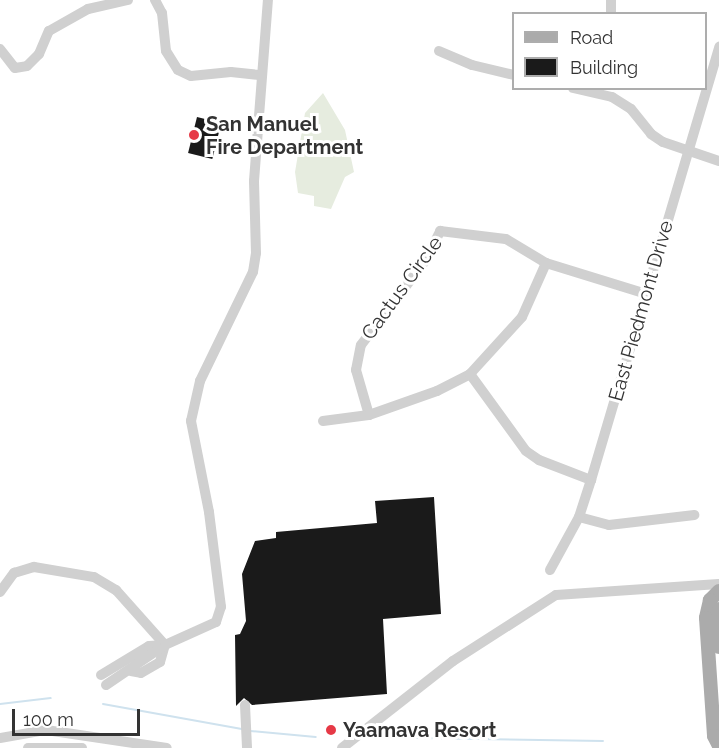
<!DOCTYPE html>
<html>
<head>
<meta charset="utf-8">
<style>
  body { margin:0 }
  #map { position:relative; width:719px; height:748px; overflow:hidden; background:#fff; font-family:Raleway,sans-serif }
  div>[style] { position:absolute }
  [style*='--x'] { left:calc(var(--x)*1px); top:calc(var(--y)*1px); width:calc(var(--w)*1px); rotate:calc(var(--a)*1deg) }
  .green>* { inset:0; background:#e6ecdf }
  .stream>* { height:2px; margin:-1px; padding:0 1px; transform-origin:1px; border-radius:1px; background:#cfe2ee }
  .building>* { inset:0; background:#1a1a1a; transform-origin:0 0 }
  .minor>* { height:10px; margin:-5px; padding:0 5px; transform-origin:5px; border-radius:5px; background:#d0d0d0 }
  .major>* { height:14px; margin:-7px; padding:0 7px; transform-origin:7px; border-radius:7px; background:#ababab }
  .dots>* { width:16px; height:16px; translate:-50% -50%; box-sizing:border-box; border:3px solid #fff; border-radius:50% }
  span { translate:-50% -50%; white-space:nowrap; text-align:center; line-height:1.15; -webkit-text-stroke:6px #fff; paint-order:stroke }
  .poi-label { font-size:20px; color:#333; font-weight:700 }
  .left { translate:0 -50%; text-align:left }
  .street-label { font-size:20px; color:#333 }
  .legend { position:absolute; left:512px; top:12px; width:195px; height:78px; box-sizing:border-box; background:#fff; border:2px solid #adadad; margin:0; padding:8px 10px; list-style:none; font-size:18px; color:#333 }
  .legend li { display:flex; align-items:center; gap:12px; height:30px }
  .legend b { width:30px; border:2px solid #adadad }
  .scale { position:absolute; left:12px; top:709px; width:128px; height:27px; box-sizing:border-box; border:3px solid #333; border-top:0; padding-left:8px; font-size:18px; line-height:21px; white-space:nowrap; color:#333; -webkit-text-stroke:4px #fff; paint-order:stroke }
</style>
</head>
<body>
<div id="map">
  <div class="green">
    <div style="clip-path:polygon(323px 93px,345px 130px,354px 172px,345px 177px,331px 209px,314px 206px,314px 196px,298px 193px,295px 172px,305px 113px)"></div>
  </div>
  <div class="stream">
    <div style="--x:0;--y:704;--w:51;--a:-6.7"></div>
    <div style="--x:103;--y:704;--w:141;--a:10.2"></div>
    <div style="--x:250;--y:731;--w:66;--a:5.2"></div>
    <div style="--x:414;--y:738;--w:189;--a:0.9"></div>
  </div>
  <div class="building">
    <div style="left:197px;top:117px;width:25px;height:37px;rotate:14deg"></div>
    <div style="clip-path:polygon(434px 497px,441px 614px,383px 619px,387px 694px,252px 705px,244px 698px,236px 706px,235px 635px,240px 634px,246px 621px,242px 574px,255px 541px,276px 538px,276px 532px,377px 523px,375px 501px)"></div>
  </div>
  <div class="minor">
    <div style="--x:155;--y:0;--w:15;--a:62"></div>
    <div style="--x:162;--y:13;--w:38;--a:84"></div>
    <div style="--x:166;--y:51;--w:22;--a:58"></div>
    <div style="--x:178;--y:70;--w:14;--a:25"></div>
    <div style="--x:191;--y:76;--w:40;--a:-5.7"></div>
    <div style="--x:231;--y:72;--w:31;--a:6"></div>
    <div style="--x:611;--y:0;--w:14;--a:90"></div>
    <div style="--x:0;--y:49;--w:24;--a:52"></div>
    <div style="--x:15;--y:68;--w:12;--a:-9"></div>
    <div style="--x:27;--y:66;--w:17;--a:-45"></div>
    <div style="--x:39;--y:54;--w:25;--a:-67"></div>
    <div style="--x:49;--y:31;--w:45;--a:-29.4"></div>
    <div style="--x:88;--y:9;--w:41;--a:-12.7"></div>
    <div style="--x:439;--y:51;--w:36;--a:23"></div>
    <div style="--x:472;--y:65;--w:43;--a:13.4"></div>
    <div style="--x:573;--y:88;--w:40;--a:13"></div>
    <div style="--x:612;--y:97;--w:22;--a:32"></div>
    <div style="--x:631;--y:109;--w:32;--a:51"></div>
    <div style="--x:651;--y:134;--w:14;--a:34"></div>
    <div style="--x:663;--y:142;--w:59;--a:18.7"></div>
    <div style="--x:470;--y:374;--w:95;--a:54"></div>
    <div style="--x:526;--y:451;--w:16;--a:35"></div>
    <div style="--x:539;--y:460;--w:56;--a:21"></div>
    <div style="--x:369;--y:415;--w:47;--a:-106.1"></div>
    <div style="--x:356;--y:370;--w:25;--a:-79"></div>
    <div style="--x:361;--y:345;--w:106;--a:-52.7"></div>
    <div style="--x:425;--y:261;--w:34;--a:-63"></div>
    <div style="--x:440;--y:231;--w:66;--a:6.9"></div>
    <div style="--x:506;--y:239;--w:47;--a:31"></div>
    <div style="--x:546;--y:263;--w:106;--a:17.1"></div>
    <div style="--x:323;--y:421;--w:46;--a:-7.4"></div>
    <div style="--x:369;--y:415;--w:72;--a:-19.4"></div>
    <div style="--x:437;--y:391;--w:37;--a:-27"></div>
    <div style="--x:470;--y:374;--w:77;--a:-47.6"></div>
    <div style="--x:522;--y:317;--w:59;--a:-66"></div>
    <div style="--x:579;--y:517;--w:31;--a:15"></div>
    <div style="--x:609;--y:525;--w:86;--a:-6.7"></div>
    <div style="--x:550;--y:570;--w:60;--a:-61.3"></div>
    <div style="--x:579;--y:517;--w:39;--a:-72"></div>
    <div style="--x:591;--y:480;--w:452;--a:-73.5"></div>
    <div style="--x:0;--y:592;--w:24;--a:-54"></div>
    <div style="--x:14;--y:573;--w:21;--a:-17"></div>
    <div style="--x:34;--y:567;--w:61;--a:9.5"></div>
    <div style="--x:94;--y:577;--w:26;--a:31"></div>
    <div style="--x:116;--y:590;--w:74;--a:48.3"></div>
    <div style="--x:131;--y:671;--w:10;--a:11"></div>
    <div style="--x:141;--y:673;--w:22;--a:-30"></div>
    <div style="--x:160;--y:662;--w:18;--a:-74"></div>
    <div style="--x:101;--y:675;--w:56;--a:-31.1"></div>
    <div style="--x:149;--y:646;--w:15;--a:-4"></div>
    <div style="--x:106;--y:685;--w:71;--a:-34.1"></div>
    <div style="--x:165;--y:645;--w:56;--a:-24.3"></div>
    <div style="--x:216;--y:622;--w:16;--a:-72"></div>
    <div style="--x:221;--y:607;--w:96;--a:-97.2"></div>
    <div style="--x:209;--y:512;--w:93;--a:-101.2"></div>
    <div style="--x:191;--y:421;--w:41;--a:-77.3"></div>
    <div style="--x:200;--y:381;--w:121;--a:-64.1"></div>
    <div style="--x:253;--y:272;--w:19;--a:-81"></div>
    <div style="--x:256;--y:253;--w:72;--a:-91.6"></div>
    <div style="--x:254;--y:181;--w:182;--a:-85.6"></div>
    <div style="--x:245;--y:705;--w:43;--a:87.3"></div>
    <div style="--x:0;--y:738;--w:47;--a:-9.9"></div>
    <div style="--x:46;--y:730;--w:122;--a:8.5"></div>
    <div style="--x:28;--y:748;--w:54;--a:0"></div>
    <div style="--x:342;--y:748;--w:141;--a:-38.1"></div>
    <div style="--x:453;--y:661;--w:122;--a:-32.7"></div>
    <div style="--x:556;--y:595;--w:163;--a:-3.9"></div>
  </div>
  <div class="major">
    <div style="--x:719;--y:591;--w:13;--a:135"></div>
    <div style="--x:710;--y:600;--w:18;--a:103"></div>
    <div style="--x:706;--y:618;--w:118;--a:86.1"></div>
    <div style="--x:714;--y:736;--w:11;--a:63"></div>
    <div style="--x:719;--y:609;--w:38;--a:90"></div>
  </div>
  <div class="dots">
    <div style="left:194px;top:135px;background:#e63946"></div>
    <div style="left:331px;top:730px;background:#e63946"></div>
  </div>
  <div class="poi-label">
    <span class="left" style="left:206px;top:136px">San Manuel<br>Fire Department</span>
    <span class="left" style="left:343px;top:730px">Yaamava Resort</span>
  </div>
  <div class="street-label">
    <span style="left:402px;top:288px;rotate:-54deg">Cactus Circle</span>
    <span style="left:641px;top:311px;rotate:-74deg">East Piedmont Drive</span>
  </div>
  <ul class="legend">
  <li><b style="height:8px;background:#ababab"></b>Road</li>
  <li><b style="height:16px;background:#1a1a1a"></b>Building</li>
  </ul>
  <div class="scale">100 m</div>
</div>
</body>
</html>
